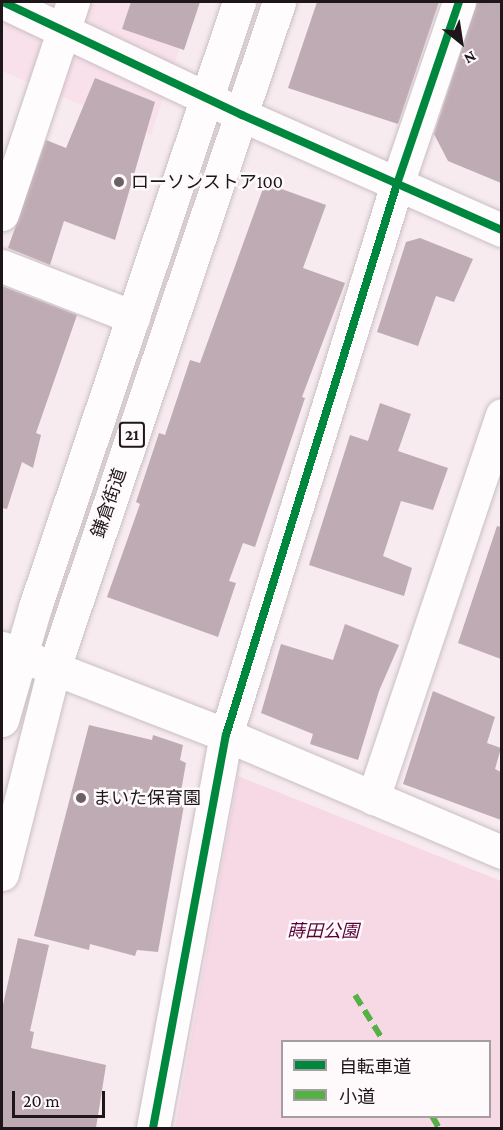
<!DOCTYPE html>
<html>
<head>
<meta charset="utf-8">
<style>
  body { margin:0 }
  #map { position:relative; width:503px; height:1130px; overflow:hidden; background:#f7ebf0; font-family:"Crimson Pro","Noto Sans JP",serif }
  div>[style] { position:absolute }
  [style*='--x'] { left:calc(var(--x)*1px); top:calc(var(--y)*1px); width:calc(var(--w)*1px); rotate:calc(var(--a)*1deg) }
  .built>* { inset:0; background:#f9e1eb }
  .green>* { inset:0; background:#f7d9e6 }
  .building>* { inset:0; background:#bfabb4 }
  .roads { filter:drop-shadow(0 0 2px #c9bfc3) drop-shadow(0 0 2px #c9bfc3) }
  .minor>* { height:33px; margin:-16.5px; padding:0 16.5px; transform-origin:16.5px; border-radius:16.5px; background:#fefcfd }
  .tertiary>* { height:33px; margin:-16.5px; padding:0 16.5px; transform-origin:16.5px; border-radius:16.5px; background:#fefcfd }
  .primary>* { height:33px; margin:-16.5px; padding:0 16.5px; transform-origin:16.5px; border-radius:16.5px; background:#fefcfd }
  .quiet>* { height:6px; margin-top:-3px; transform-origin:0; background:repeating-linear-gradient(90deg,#55b145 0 12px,transparent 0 18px) }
  .cycleway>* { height:8px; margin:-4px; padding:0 4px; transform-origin:4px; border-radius:4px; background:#00873e }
  .dots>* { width:16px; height:16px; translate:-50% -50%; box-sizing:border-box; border:3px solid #fef9fb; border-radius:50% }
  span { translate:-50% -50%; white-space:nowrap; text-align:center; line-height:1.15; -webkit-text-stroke:5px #fef9fb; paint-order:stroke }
  .shield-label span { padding:2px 4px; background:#fef9fb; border:2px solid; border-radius:4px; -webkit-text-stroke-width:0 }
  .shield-label { font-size:16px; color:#1f161a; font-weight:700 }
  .poi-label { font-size:18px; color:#1f161a }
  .left { translate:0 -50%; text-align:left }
  .street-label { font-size:18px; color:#1f161a }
  .park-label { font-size:18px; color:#5d0039; font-style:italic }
  .frame { position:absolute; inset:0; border:3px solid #1f161a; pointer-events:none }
  .legend { position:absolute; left:281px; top:1040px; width:210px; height:78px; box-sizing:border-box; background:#fef9fb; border:2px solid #a59ea1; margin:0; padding:8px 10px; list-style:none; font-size:18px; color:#1f161a }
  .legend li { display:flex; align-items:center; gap:12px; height:30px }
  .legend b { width:30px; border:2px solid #a59ea1 }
  .north { position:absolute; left:431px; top:12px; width:60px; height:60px; -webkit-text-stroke:4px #fef9fb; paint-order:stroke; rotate:150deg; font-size:16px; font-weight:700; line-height:24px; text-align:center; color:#1f161a }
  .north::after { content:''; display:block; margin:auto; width:21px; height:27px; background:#1f161a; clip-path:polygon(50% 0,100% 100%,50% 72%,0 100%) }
  .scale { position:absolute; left:12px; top:1091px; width:93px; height:27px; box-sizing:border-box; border:3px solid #1f161a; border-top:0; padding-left:8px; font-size:18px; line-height:21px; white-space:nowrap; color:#1f161a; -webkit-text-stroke:4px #fef9fb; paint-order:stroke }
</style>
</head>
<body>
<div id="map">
  <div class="built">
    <div style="clip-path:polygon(2px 2px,172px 2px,192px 11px,151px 135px,2px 71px)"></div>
  </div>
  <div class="green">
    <div style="clip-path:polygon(evenodd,238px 776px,501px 881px,501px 1128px,175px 1128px,238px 776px,282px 1042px,490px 1042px,490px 1116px,282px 1116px,282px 1042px)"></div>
  </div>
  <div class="building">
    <div style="clip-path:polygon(131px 2px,200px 2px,184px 50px,122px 29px)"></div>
    <div style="clip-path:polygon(317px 2px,439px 2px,398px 124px,288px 88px)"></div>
    <div style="clip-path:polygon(477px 2px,501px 2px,501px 183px,448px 161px,434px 134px)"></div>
    <div style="clip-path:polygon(95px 78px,155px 102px,115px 240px,64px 221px,50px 265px,8px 248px,46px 140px,66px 148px)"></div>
    <div style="clip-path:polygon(265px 183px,326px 205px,303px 268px,345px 283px,302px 397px,305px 398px,255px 547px,243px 543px,229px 581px,236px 583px,218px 637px,107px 597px,140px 504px,136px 502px,159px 433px,165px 435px,190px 360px,200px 363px)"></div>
    <div style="clip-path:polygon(420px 238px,473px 259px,454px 302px,436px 296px,418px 346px,377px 332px,406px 242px)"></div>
    <div style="clip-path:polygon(2px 286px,77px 315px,36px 433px,41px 435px,33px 468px,22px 462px,7px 509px,2px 508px)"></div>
    <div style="clip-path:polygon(380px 403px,411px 414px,398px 451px,448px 468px,433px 510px,401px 501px,383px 556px,412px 568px,404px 596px,309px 565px,350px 435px,368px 441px)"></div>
    <div style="clip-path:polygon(497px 526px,501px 527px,501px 659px,458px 643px)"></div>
    <div style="clip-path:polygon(345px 624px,399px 645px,379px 691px,358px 760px,310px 744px,313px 734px,261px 713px,281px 644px,333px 660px)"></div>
    <div style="clip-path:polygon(433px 691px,495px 717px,487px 743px,501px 748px,495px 769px,501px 772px,501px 820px,403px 784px)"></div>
    <div style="clip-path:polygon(89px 725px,152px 740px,153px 735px,183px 745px,180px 760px,186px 763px,181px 791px,186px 794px,158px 952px,137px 950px,135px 956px,90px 944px,89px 950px,34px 936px)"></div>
    <div style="clip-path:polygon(18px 938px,49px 945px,30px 1031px,34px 1032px,31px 1048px,106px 1065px,96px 1128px,2px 1128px,2px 1009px)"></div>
  </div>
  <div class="roads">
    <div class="minor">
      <div style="--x:2;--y:214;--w:224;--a:-71.5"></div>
      <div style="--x:2;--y:266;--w:141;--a:21.3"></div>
      <div style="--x:2;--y:648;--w:240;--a:21.2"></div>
      <div style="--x:226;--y:735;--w:300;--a:23"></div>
      <div style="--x:373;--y:798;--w:404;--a:-71.4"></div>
      <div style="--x:153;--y:1128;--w:400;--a:-79.5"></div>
      <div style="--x:226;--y:735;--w:577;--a:-72.76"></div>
      <div style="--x:397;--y:184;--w:192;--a:-71.2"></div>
    </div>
    <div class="tertiary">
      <div style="--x:3;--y:2;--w:264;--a:25.3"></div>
      <div style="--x:242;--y:115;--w:284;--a:23.9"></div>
    </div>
    <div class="primary">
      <div style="--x:2;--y:720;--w:118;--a:-73.7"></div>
      <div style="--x:35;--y:607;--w:638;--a:-71.37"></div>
      <div style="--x:2;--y:874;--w:212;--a:-75.8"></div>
      <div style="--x:54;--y:668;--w:703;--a:-71.33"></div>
    </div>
  </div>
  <div class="quiet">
    <div style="--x:355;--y:995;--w:55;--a:58.3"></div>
    <div style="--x:432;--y:1116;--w:14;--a:60"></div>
  </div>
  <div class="cycleway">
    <div style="--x:3;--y:2;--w:264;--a:25.3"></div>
    <div style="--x:242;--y:115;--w:284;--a:23.9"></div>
    <div style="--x:153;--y:1128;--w:400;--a:-79.5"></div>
    <div style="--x:226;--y:735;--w:577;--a:-72.76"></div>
    <div style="--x:397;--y:184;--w:192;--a:-71.2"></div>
  </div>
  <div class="dots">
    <div style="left:119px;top:182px;background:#6b6165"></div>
    <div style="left:81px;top:798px;background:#6b6165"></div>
  </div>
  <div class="shield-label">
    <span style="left:132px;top:435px">21</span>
  </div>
  <div class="poi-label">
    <span class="left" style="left:131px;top:182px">ローソンストア100</span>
    <span class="left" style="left:93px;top:798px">まいた保育園</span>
  </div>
  <div class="street-label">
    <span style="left:109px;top:503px;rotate:-71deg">鎌倉街道</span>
  </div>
  <div class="park-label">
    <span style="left:323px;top:931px">蒔田公園</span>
  </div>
  <div class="frame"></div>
  <ul class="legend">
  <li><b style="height:8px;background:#00873e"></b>自転車道</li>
  <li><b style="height:8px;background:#55b145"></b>小道</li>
  </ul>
  <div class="north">N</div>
  <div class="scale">20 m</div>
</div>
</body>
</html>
